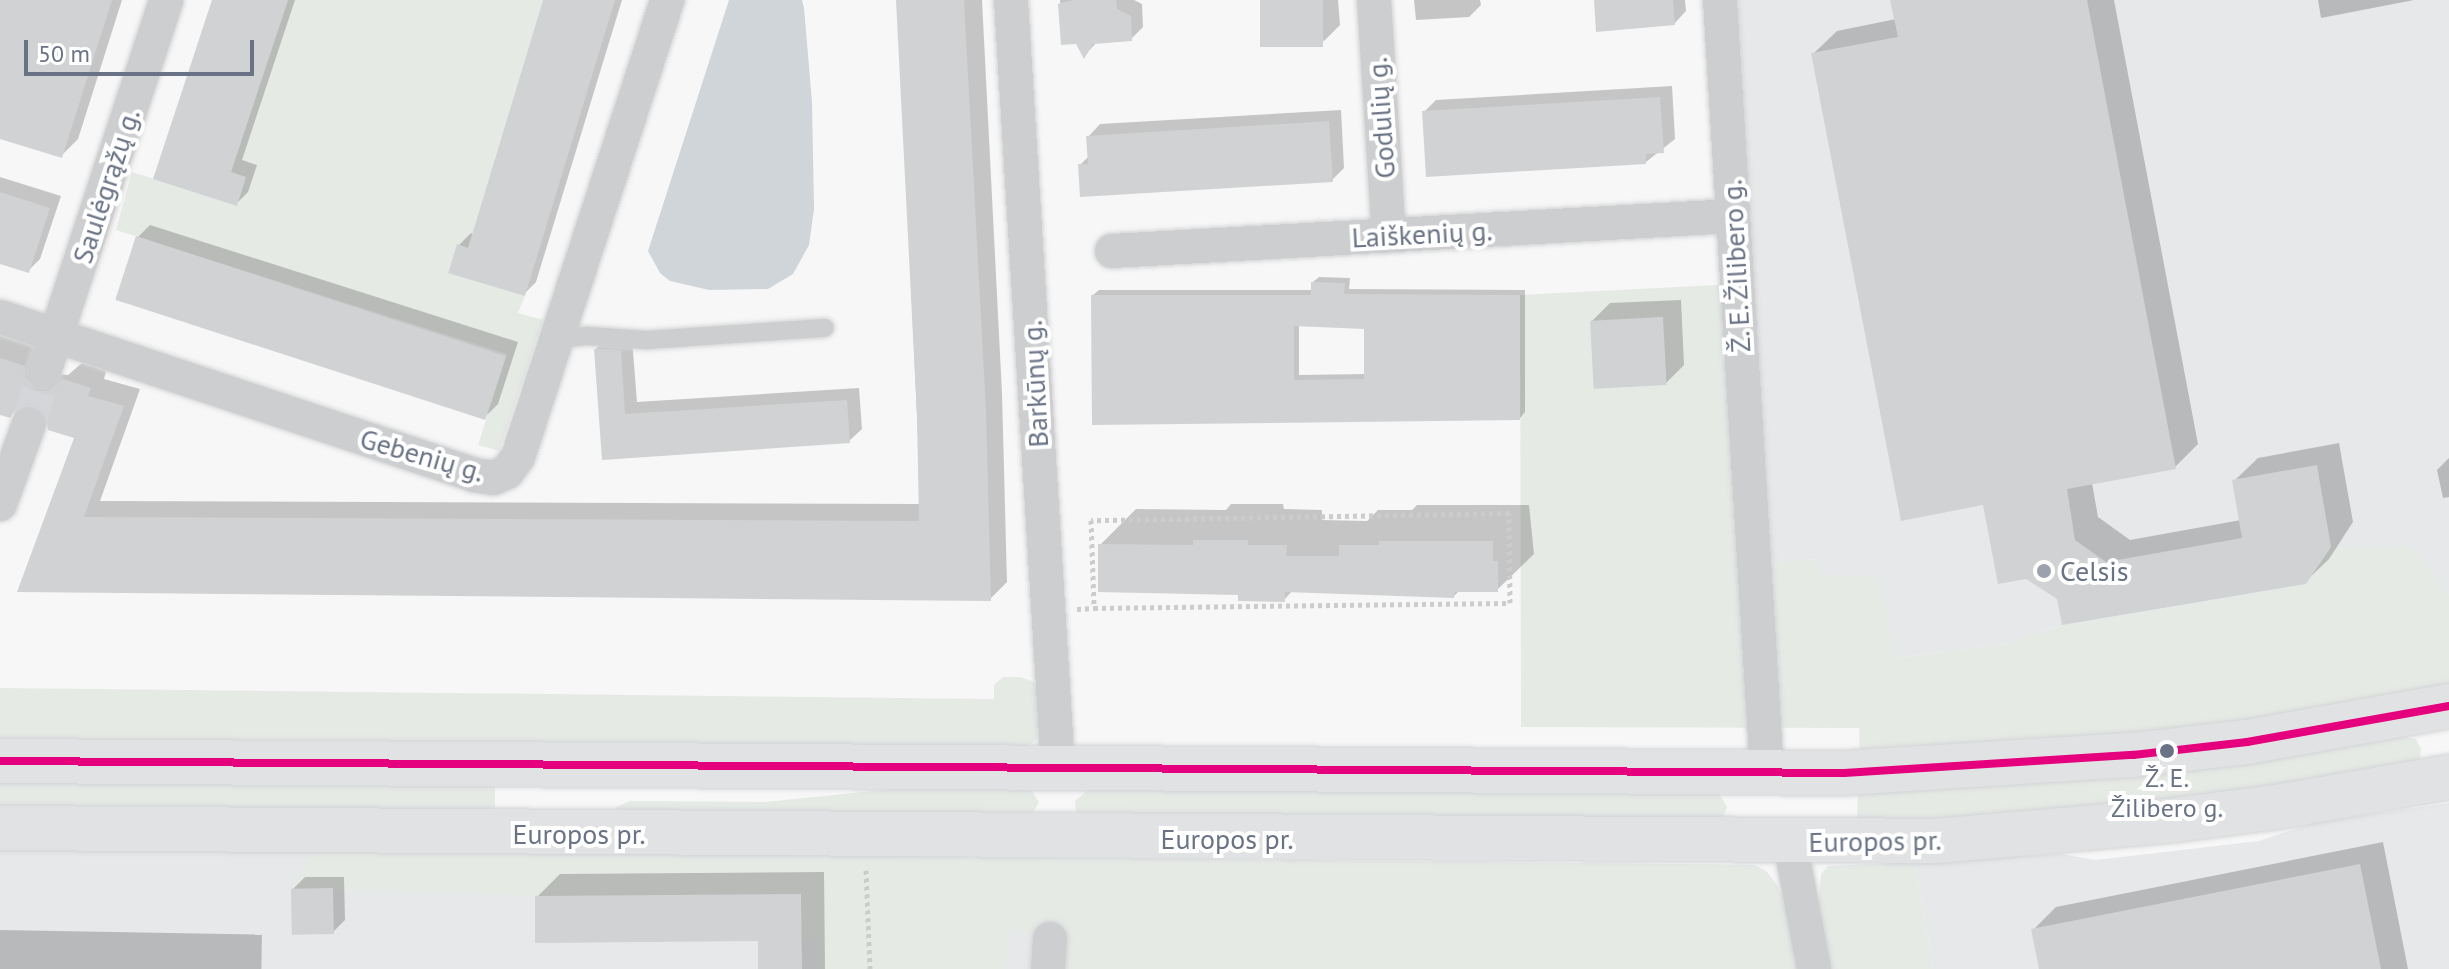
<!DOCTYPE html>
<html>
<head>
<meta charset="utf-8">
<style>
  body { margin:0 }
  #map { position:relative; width:2449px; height:969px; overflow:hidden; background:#f7f7f7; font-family:"PT Sans",sans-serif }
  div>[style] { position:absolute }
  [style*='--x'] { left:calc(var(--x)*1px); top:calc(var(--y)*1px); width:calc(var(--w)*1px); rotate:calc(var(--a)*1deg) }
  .built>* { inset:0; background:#e7e8e9 }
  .green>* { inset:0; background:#e6eae5; transform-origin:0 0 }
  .water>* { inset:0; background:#d0d5da }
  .shadow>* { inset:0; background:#0003; transform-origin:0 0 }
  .building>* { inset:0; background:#d1d2d3; transform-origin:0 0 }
  .minor-tunnel>* { height:34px; margin-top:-17px; transform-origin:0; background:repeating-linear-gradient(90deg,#d4d6da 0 34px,transparent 0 51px) }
  .path>* { height:5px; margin-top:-2.5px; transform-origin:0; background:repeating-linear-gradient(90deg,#ccc 0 4px,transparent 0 8px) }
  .roads { filter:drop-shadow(0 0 2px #d3d4d5) drop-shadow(0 0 2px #d3d4d5) }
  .service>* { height:18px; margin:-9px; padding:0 9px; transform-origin:9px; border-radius:9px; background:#cdced0 }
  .minor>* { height:34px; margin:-17px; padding:0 17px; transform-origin:17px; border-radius:17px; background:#cdced0 }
  .primary>* { height:44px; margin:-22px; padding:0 22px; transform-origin:22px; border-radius:22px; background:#e1e2e3 }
  .bus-1>* { height:8px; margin:-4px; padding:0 4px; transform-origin:4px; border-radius:4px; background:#e5007d }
  .dots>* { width:22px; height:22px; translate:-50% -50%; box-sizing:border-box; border:4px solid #fff; border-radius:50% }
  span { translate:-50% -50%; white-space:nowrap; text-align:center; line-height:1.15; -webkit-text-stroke:8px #fff; paint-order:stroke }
  .bus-label { font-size:26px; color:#6a7385 }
  .street-label { font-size:28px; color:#6a7385 }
  .poi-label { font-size:28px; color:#6a7385 }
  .left { translate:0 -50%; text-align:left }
  .scale { position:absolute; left:24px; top:40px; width:230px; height:36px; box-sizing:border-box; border:4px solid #6a7385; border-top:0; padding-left:10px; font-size:24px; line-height:28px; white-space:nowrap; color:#6a7385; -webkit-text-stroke:6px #fff; paint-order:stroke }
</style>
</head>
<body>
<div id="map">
  <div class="built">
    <div style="clip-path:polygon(1737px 0,2449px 0,2449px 594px,2410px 546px,2306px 584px,2062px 625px,2010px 643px,1896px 658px,1821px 574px,1818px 559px,1770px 563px)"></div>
    <div style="clip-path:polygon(2449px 803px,2449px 969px,1933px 969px,1915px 862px,2061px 854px,2096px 860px,2259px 841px,2313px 823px)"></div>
    <div style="clip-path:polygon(0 848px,1754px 865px,1766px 871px,1777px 885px,1800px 969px,0 969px)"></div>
  </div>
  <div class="green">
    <div style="clip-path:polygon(288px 0,543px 0,468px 248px,457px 245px,448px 272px,525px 296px,518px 313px,543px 320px,499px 451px,478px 445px,507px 354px,116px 230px,132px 172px,237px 205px,246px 178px,231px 172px)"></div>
    <div style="clip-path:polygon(1737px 284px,1752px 563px,1819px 559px,1821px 574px,1879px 577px,1896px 658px,2010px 643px,2062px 625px,2306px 584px,2331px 547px,2410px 546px,2449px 594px,2449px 689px,2146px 737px,1860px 755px,1859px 728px,1521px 727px,1520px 295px)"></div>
    <div style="clip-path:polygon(1003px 677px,1020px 677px,1034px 682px,1043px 694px,1045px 724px,1036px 740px,1025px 748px,0 744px,0 688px,994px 699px,994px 685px)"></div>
    <div style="clip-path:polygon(2400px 736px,2416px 739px,2421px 749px,2420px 760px,2414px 765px,2258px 792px,2058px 815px,1857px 824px,1858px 790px)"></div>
    <div style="left:0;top:779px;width:495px;height:32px"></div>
    <div style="clip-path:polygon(922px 786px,1029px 787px,1039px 802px,1031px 816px,617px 811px,616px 807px,630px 801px,765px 802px)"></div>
    <div style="clip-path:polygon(1089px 789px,1717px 790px,1727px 807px,1723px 818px,1087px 820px,1076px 813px,1075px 801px)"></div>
    <div style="clip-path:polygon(312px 850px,1754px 865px,1766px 871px,1777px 885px,1787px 907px,1800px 969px,1064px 969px,1066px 932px,1009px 931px,1005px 969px,817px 969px,817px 936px,802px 941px,801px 894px,544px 896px,291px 889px)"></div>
    <div style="clip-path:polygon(1915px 862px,1933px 969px,1829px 969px,1818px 910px,1821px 874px,1828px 866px)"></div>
  </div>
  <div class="water">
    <div style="clip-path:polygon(729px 0,802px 0,804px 8px,812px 102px,814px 209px,809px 245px,793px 274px,768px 289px,709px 290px,670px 281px,660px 273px,648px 251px)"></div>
  </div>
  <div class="shadow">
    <div style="clip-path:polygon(0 0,122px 0,78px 139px,61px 156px,0 137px)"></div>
    <div style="clip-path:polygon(214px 0,295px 0,242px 160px,257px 165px,248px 192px,236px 204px,156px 177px)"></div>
    <div style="clip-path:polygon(546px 0,622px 0,536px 282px,524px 294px,459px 245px,471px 233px,474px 235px)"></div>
    <div style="clip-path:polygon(898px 0,982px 0,1002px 393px,1007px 582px,990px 599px,20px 590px,76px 436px,45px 409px,26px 402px,0 412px,0 336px,41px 349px,55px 374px,68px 375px,82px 363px,106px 371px,104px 379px,140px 389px,100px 501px,921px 504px)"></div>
    <div style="clip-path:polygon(1060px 0,1134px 0,1142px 4px,1143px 27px,1131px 39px,1097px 42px,1084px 56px,1077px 42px,1063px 42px)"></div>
    <div style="clip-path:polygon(1262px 0,1338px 0,1340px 25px,1324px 41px)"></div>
    <div style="clip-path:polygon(1414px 0,1480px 0,1481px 5px,1469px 17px,1416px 20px)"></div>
    <div style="clip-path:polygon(1595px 0,1685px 0,1686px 11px,1674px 24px)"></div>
    <div style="clip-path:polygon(1892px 0,2114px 0,2198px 444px,2175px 467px,2092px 483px,2098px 517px,2130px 540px,2241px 520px,2234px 481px,2258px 458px,2339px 443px,2353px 522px,2329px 559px,2305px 582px,2059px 598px,1984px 503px,1813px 54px,1837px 31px,1896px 19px)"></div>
    <div style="clip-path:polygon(2318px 0,2414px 0,2321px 18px)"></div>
    <div style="clip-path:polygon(1672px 86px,1675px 139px,1646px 162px,1424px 112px,1436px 100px)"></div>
    <div style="clip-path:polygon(1341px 110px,1344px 168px,1332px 180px,1080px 165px,1089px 156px,1088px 137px,1100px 124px)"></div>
    <div style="clip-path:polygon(0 177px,61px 196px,40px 259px,28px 271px,0 262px)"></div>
    <div style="clip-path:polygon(150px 225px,518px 342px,498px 404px,486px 416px,138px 237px)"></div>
    <div style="clip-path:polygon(evenodd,1319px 277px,1350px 278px,1349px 289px,1525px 290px,1525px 412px,1520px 418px,1094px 423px,1093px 295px,1099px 290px,1313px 290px,1313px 282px,1319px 277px,1299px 324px,1366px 327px,1366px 374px,1299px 375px,1299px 324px)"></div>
    <div style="clip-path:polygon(1681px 300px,1684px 365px,1666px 383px,1592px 321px,1610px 303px)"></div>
    <div style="clip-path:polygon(608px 337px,632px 339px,637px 402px,859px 388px,862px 429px,849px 441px,604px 458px,596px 349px)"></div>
    <div style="clip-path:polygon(2449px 458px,2449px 497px,2443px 498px,2437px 470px)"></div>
    <div style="clip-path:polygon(1231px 504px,1283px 504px,1284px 509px,1322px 510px,1322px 520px,1367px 521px,1378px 510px,1412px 510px,1417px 505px,1529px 505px,1534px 554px,1497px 590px,1460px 590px,1454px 596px,1293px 590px,1284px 600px,1240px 593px,1100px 545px,1136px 509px,1226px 510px)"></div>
    <div style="clip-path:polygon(2383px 842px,2408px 969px,2041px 969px,2033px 930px,2056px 907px)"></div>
    <div style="clip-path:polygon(824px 872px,825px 969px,760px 969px,760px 939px,537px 897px,560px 874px)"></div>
    <div style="clip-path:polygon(305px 877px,344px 877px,345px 920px,333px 932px,293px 889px)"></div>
    <div style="left:0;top:930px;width:262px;height:39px;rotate:1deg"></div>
  </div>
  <div class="building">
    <div style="clip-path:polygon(0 0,112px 0,62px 158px,0 139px)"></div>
    <div style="clip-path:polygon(212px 0,288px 0,231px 172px,246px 177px,237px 206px,153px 179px)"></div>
    <div style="clip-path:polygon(543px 0,615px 0,525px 296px,448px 273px,457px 244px,468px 248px)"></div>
    <div style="clip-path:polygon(896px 0,964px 0,986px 411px,991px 601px,17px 592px,74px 438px,48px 430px,45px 412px,35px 405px,17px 408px,10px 418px,0 415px,0 358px,25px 366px,25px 377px,37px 391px,49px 391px,63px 379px,91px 388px,88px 396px,124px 406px,84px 517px,919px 521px,917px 415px)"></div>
    <div style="clip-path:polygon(1074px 0,1116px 0,1117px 9px,1131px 16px,1132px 41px,1093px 44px,1084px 59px,1076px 44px,1061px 45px,1058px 4px)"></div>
    <div style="left:1260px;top:0;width:63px;height:47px"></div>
    <div style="clip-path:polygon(1594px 0,1673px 0,1675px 25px,1596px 32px)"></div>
    <div style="clip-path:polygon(1890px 0,2087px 0,2176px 469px,2067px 489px,2075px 540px,2106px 562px,2242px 538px,2232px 480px,2317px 465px,2331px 547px,2306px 584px,2062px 625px,2057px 599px,2026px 579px,1998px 584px,1983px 505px,1901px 521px,1811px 53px,1898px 37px)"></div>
    <div style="clip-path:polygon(1660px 97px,1664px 153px,1646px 154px,1646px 164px,1426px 177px,1422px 111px)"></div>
    <div style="clip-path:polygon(1329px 121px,1333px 182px,1080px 197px,1078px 164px,1088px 164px,1086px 136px)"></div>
    <div style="clip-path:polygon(0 192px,50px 208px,29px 273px,0 264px)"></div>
    <div style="left:136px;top:236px;width:389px;height:67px;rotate:18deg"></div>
    <div style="clip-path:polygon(evenodd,1311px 282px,1345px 283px,1344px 294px,1520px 295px,1520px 420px,1092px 425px,1091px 295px,1311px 295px,1311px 282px,1294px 326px,1364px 329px,1364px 379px,1294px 380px,1294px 326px)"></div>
    <div style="left:1663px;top:317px;width:68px;height:73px;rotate:87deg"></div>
    <div style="clip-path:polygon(594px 349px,621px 350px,625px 414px,847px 400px,850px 443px,602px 460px)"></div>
    <div style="clip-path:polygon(1193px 540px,1248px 540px,1248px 545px,1287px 545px,1286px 556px,1339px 556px,1339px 545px,1379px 545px,1379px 541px,1493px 541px,1493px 561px,1498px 561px,1498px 592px,1455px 592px,1454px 598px,1285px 592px,1285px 602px,1238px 601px,1238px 595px,1098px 592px,1098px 544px,1193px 545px)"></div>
    <div style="clip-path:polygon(2360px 864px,2381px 969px,2039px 969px,2031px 929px)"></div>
    <div style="left:333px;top:888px;width:46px;height:42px;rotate:89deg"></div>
    <div style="clip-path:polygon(801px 894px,802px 969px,758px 969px,758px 941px,535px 943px,535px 896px)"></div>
  </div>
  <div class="minor-tunnel">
    <div style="--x:29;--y:424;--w:54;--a:-73.9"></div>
  </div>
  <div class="path">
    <div style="--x:1077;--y:609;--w:17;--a:-3"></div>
    <div style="--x:1094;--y:608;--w:416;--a:-0.7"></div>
    <div style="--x:1510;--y:603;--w:90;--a:-90.6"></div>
    <div style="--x:1509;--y:513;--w:418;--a:179"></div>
    <div style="--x:1091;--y:520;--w:88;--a:88"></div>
    <div style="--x:866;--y:870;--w:99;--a:87.7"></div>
  </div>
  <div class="roads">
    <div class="service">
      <div style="--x:557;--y:339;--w:30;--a:-6"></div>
      <div style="--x:587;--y:336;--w:60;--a:3.8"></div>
      <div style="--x:647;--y:340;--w:178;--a:-3.9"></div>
    </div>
    <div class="minor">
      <div style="--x:1011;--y:0;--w:770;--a:86.5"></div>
      <div style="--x:1374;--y:0;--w:236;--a:86.4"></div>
      <div style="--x:1720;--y:0;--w:773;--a:86.52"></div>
      <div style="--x:1112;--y:251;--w:622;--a:-3.23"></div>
      <div style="--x:0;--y:317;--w:500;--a:18.4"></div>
      <div style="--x:474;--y:475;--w:19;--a:9"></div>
      <div style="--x:493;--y:478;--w:15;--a:-23"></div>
      <div style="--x:507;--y:472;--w:19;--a:-54"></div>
      <div style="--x:518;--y:457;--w:481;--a:-71.9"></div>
      <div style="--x:44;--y:372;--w:391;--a:-71.8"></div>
      <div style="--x:0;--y:504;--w:85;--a:-70.1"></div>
      <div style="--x:1790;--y:842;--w:129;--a:79.3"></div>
      <div style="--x:1048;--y:969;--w:30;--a:-86"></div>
    </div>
    <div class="primary">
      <div style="--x:0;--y:761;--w:1844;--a:0.37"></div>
      <div style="--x:1844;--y:773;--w:290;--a:-3.6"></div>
      <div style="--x:2133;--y:755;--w:115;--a:-6.5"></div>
      <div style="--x:2247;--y:742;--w:205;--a:-10.1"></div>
      <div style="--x:0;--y:828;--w:1936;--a:0.38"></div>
      <div style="--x:1936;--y:841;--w:240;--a:-5"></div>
      <div style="--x:2175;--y:820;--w:103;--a:-7.3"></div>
      <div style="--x:2277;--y:807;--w:175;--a:-9.9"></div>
    </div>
  </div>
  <div class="bus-1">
    <div style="--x:0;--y:761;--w:1844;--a:0.37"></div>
    <div style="--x:1844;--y:773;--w:290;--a:-3.6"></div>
    <div style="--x:2133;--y:755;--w:115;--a:-6.5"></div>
    <div style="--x:2247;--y:742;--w:205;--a:-10.1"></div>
  </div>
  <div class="dots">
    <div style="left:2044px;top:571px;background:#9ba1ad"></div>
    <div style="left:2167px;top:751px;background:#6a7385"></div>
  </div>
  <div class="bus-label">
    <span style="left:2167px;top:793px">Ž. E.<br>Žilibero g.</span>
  </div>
  <div class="street-label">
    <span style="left:1381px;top:118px;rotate:-94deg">Godulių g.</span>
    <span style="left:106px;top:186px;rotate:-72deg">Saulėgrąžų g.</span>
    <span style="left:1422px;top:234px;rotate:-3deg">Laiškenių g.</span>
    <span style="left:1736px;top:266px;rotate:-93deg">Ž. E. Žilibero g.</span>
    <span style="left:1035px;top:384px;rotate:-93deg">Barkūnų g.</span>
    <span style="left:422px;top:455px;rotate:16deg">Gebenių g.</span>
    <span style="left:579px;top:834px">Europos pr.</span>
    <span style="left:1227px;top:839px">Europos pr.</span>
    <span style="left:1875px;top:841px;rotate:-1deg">Europos pr.</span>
  </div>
  <div class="poi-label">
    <span class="left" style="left:2060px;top:571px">Celsis</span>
  </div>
  <div class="scale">50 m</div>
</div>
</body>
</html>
